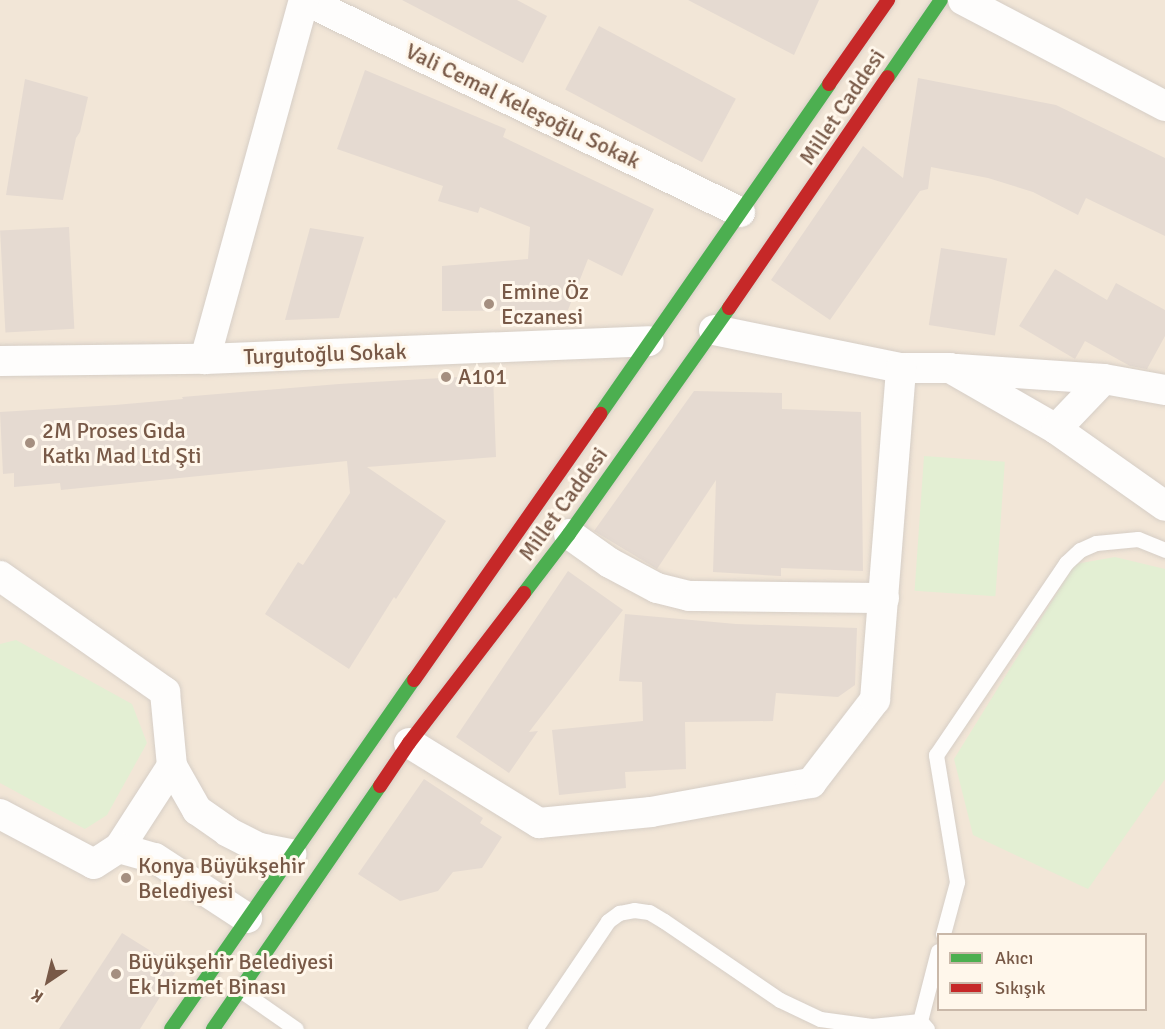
<!DOCTYPE html>
<html>
<head>
<meta charset="utf-8">
<style>
  body { margin:0 }
  #map { position:relative; width:1165px; height:1029px; overflow:hidden; background:#f8f3ea; font-family:Signika,sans-serif }
  div>[style] { position:absolute }
  [style*='--x'] { left:calc(var(--x)*1px); top:calc(var(--y)*1px); width:calc(var(--w)*1px); rotate:calc(var(--a)*1deg) }
  .residential>* { inset:0; background:#f2e6d7 }
  .green>* { inset:0; background:#e3efd3; transform-origin:0 0 }
  .building>* { inset:0; background:#e5dad1; transform-origin:0 0 }
  .roads { filter:drop-shadow(0 0 2px #d6cec6) drop-shadow(0 0 2px #d6cec6) }
  .lane>* { height:15px; margin:-7.5px; padding:0 7.5px; transform-origin:7.5px; border-radius:7.5px; background:#fefdfc }
  .street>* { height:30px; margin:-15px; padding:0 15px; transform-origin:15px; border-radius:15px; background:#fefdfc }
  .fast>* { height:14px; margin:-7px; padding:0 7px; transform-origin:7px; border-radius:7px; background:#4caf50 }
  .jam>* { height:14px; margin:-7px; padding:0 7px; transform-origin:7px; border-radius:7px; background:#c62828 }
  .dots>* { width:16px; height:16px; translate:-50% -50%; box-sizing:border-box; border:3px solid #fff7eb; border-radius:50% }
  span { translate:-50% -50%; white-space:nowrap; text-align:center; line-height:1.15; -webkit-text-stroke:6px #fff7eb; paint-order:stroke }
  .street-label { font-size:22px; color:#785947 }
  .poi-label { font-size:22px; color:#785947 }
  .left { translate:0 -50%; text-align:left }
  .legend { position:absolute; left:937px; top:933px; width:210px; height:78px; box-sizing:border-box; background:#fff7eb; border:2px solid #c9b8a9; margin:0; padding:8px 10px; list-style:none; font-size:18px; color:#785947 }
  .legend li { display:flex; align-items:center; gap:12px; height:30px }
  .legend b { width:30px; border:2px solid #c9b8a9 }
  .north { position:absolute; left:18px; top:951px; width:60px; height:60px; -webkit-text-stroke:4px #fff7eb; paint-order:stroke; rotate:215deg; font-size:16px; font-weight:700; line-height:24px; text-align:center; color:#785947 }
  .north::after { content:''; display:block; margin:auto; width:21px; height:27px; background:#785947; clip-path:polygon(50% 0,100% 100%,50% 72%,0 100%) }
</style>
</head>
<body>
<div id="map">
  <div class="residential">
    <div style="clip-path:polygon(evenodd,0 0,1165px 0,1165px 1029px,0 1029px,0 0,938px 934px,1146px 934px,1146px 1010px,938px 1010px,938px 934px)"></div>
  </div>
  <div class="green">
    <div style="left:924px;top:456px;width:81px;height:135px;rotate:4deg"></div>
    <div style="clip-path:polygon(1115px 557px,1165px 569px,1165px 779px,1088px 889px,973px 835px,954px 759px,1075px 564px)"></div>
    <div style="clip-path:polygon(16px 640px,132px 704px,147px 743px,107px 815px,85px 829px,0 783px,0 644px)"></div>
  </div>
  <div class="building">
    <div style="clip-path:polygon(402px 0,517px 0,547px 16px,523px 63px)"></div>
    <div style="clip-path:polygon(688px 0,819px 0,794px 55px)"></div>
    <div style="left:599px;top:26px;width:155px;height:72px;rotate:28deg"></div>
    <div style="clip-path:polygon(365px 70px,506px 129px,503px 137px,654px 209px,622px 276px,588px 259px,568px 310px,442px 311px,442px 266px,528px 259px,530px 227px,480px 207px,478px 213px,438px 201px,443px 186px,337px 149px)"></div>
    <div style="clip-path:polygon(918px 78px,1056px 105px,1165px 158px,1165px 236px,1086px 198px,1078px 215px,1033px 192px,988px 178px,931px 167px,928px 189px,920px 191px,830px 320px,771px 280px,863px 146px,903px 178px)"></div>
    <div style="clip-path:polygon(25px 79px,88px 97px,80px 132px,76px 138px,63px 200px,6px 195px)"></div>
    <div style="left:69px;top:227px;width:102px;height:69px;rotate:87deg"></div>
    <div style="clip-path:polygon(310px 228px,364px 237px,339px 318px,285px 320px)"></div>
    <div style="left:941px;top:248px;width:67px;height:78px;rotate:9deg"></div>
    <div style="clip-path:polygon(1055px 269px,1107px 300px,1116px 283px,1165px 310px,1165px 336px,1147px 369px,1130px 366px,1085px 341px,1075px 359px,1019px 326px)"></div>
    <div style="clip-path:polygon(493px 375px,496px 457px,367px 467px,446px 521px,396px 599px,394px 597px,349px 669px,265px 614px,298px 562px,303px 565px,350px 493px,347px 461px,61px 490px,60px 483px,14px 487px,14px 473px,3px 474px,0 412px,115px 405px,183px 399px,182px 397px,339px 384px)"></div>
    <div style="clip-path:polygon(694px 391px,782px 393px,782px 409px,861px 412px,863px 571px,781px 568px,781px 576px,713px 572px,716px 480px,657px 569px,594px 531px)"></div>
    <div style="clip-path:polygon(568px 571px,623px 610px,529px 732px,538px 731px,509px 773px,456px 737px)"></div>
    <div style="clip-path:polygon(625px 614px,736px 624px,857px 628px,855px 685px,838px 697px,776px 693px,773px 721px,685px 722px,686px 769px,625px 772px,626px 788px,559px 795px,552px 730px,643px 721px,642px 682px,619px 681px)"></div>
    <div style="clip-path:polygon(424px 779px,483px 818px,480px 823px,502px 837px,482px 868px,453px 872px,438px 891px,400px 901px,358px 874px)"></div>
    <div style="clip-path:polygon(122px 933px,178px 968px,140px 1029px,59px 1029px)"></div>
  </div>
  <div class="roads">
    <div class="lane">
      <div style="--x:943;--y:934;--w:54;--a:-74.9"></div>
      <div style="--x:957;--y:882;--w:129;--a:-99.4"></div>
      <div style="--x:936;--y:755;--w:232;--a:-55.9"></div>
      <div style="--x:1066;--y:563;--w:19;--a:-43"></div>
      <div style="--x:1080;--y:550;--w:17;--a:-24"></div>
      <div style="--x:1096;--y:543;--w:42;--a:-5.4"></div>
      <div style="--x:1138;--y:539;--w:29;--a:22"></div>
      <div style="--x:240;--y:990;--w:68;--a:34.9"></div>
      <div style="--x:535;--y:1029;--w:130;--a:-55.9"></div>
      <div style="--x:608;--y:921;--w:14;--a:-36"></div>
      <div style="--x:619;--y:913;--w:15;--a:-11"></div>
      <div style="--x:634;--y:910;--w:15;--a:8"></div>
      <div style="--x:649;--y:912;--w:17;--a:31"></div>
      <div style="--x:664;--y:921;--w:140;--a:34.3"></div>
      <div style="--x:780;--y:1000;--w:44;--a:25.4"></div>
      <div style="--x:820;--y:1019;--w:52;--a:7.7"></div>
      <div style="--x:872;--y:1026;--w:48;--a:-5.9"></div>
      <div style="--x:927;--y:1029;--w:11;--a:-131"></div>
      <div style="--x:920;--y:1021;--w:72;--a:-75.6"></div>
    </div>
    <div class="street">
      <div style="--x:305;--y:0;--w:484;--a:26"></div>
      <div style="--x:963;--y:0;--w:228;--a:27.7"></div>
      <div style="--x:714;--y:330;--w:191;--a:11.5"></div>
      <div style="--x:901;--y:368;--w:49;--a:0"></div>
      <div style="--x:950;--y:368;--w:122;--a:29.9"></div>
      <div style="--x:1056;--y:429;--w:133;--a:35.2"></div>
      <div style="--x:205;--y:359;--w:372;--a:-74.6"></div>
      <div style="--x:0;--y:361;--w:205;--a:-0.6"></div>
      <div style="--x:205;--y:359;--w:444;--a:-2.3"></div>
      <div style="--x:957;--y:369;--w:147;--a:3.9"></div>
      <div style="--x:1056;--y:429;--w:69;--a:-46.2"></div>
      <div style="--x:1104;--y:379;--w:62;--a:10.2"></div>
      <div style="--x:569;--y:534;--w:50;--a:35.3"></div>
      <div style="--x:610;--y:563;--w:53;--a:28"></div>
      <div style="--x:657;--y:588;--w:33;--a:14"></div>
      <div style="--x:689;--y:596;--w:195;--a:0.6"></div>
      <div style="--x:0;--y:576;--w:202;--a:35.1"></div>
      <div style="--x:165;--y:692;--w:74;--a:84.6"></div>
      <div style="--x:172;--y:766;--w:98;--a:122.9"></div>
      <div style="--x:409;--y:743;--w:153;--a:31.6"></div>
      <div style="--x:539;--y:823;--w:113;--a:-5.6"></div>
      <div style="--x:651;--y:812;--w:163;--a:-10.3"></div>
      <div style="--x:811;--y:783;--w:105;--a:-52.4"></div>
      <div style="--x:875;--y:700;--w:333;--a:-85.5"></div>
      <div style="--x:172;--y:766;--w:51;--a:60.4"></div>
      <div style="--x:197;--y:810;--w:38;--a:35"></div>
      <div style="--x:228;--y:832;--w:36;--a:27"></div>
      <div style="--x:260;--y:848;--w:32;--a:11"></div>
      <div style="--x:0;--y:814;--w:106;--a:28"></div>
      <div style="--x:94;--y:864;--w:30;--a:-33"></div>
      <div style="--x:119;--y:848;--w:37;--a:16"></div>
      <div style="--x:155;--y:858;--w:110;--a:33.1"></div>
    </div>
    <div class="fast">
      <div style="--x:888;--y:77;--w:93;--a:-55.5"></div>
      <div style="--x:600;--y:414;--w:402;--a:-55.2"></div>
      <div style="--x:524;--y:593;--w:74;--a:-52.7"></div>
      <div style="--x:569;--y:534;--w:277;--a:-54.7"></div>
      <div style="--x:171;--y:1029;--w:425;--a:-55.2"></div>
      <div style="--x:213;--y:1029;--w:295;--a:-55.5"></div>
    </div>
    <div class="jam">
      <div style="--x:829;--y:84;--w:103;--a:-54.9"></div>
      <div style="--x:729;--y:308;--w:280;--a:-55.5"></div>
      <div style="--x:414;--y:680;--w:325;--a:-55"></div>
      <div style="--x:380;--y:786;--w:52;--a:-56"></div>
      <div style="--x:409;--y:743;--w:189;--a:-52.5"></div>
    </div>
  </div>
  <div class="dots">
    <div style="left:489px;top:304px;background:#a58f80"></div>
    <div style="left:446px;top:377px;background:#a58f80"></div>
    <div style="left:30px;top:443px;background:#a58f80"></div>
    <div style="left:126px;top:878px;background:#a58f80"></div>
    <div style="left:116px;top:974px;background:#a58f80"></div>
  </div>
  <div class="street-label">
    <span style="left:523px;top:106px;rotate:26deg">Vali Cemal Keleşoğlu Sokak</span>
    <span style="left:842px;top:107px;rotate:-56deg">Millet Caddesi</span>
    <span style="left:325px;top:354px;rotate:-2deg">Turgutoğlu Sokak</span>
    <span style="left:563px;top:504px;rotate:-54deg">Millet Caddesi</span>
  </div>
  <div class="poi-label">
    <span class="left" style="left:501px;top:304px">Emine Öz<br>Eczanesi</span>
    <span class="left" style="left:458px;top:377px">A101</span>
    <span class="left" style="left:42px;top:443px">2M Proses Gıda<br>Katkı Mad Ltd Şti</span>
    <span class="left" style="left:138px;top:878px">Konya Büyükşehir<br>Belediyesi</span>
    <span class="left" style="left:128px;top:974px">Büyükşehir Belediyesi<br>Ek Hizmet Binası</span>
  </div>
  <ul class="legend">
  <li><b style="height:8px;background:#4caf50"></b>Akıcı</li>
  <li><b style="height:8px;background:#c62828"></b>Sıkışık</li>
  </ul>
  <div class="north">K</div>
</div>
</body>
</html>
